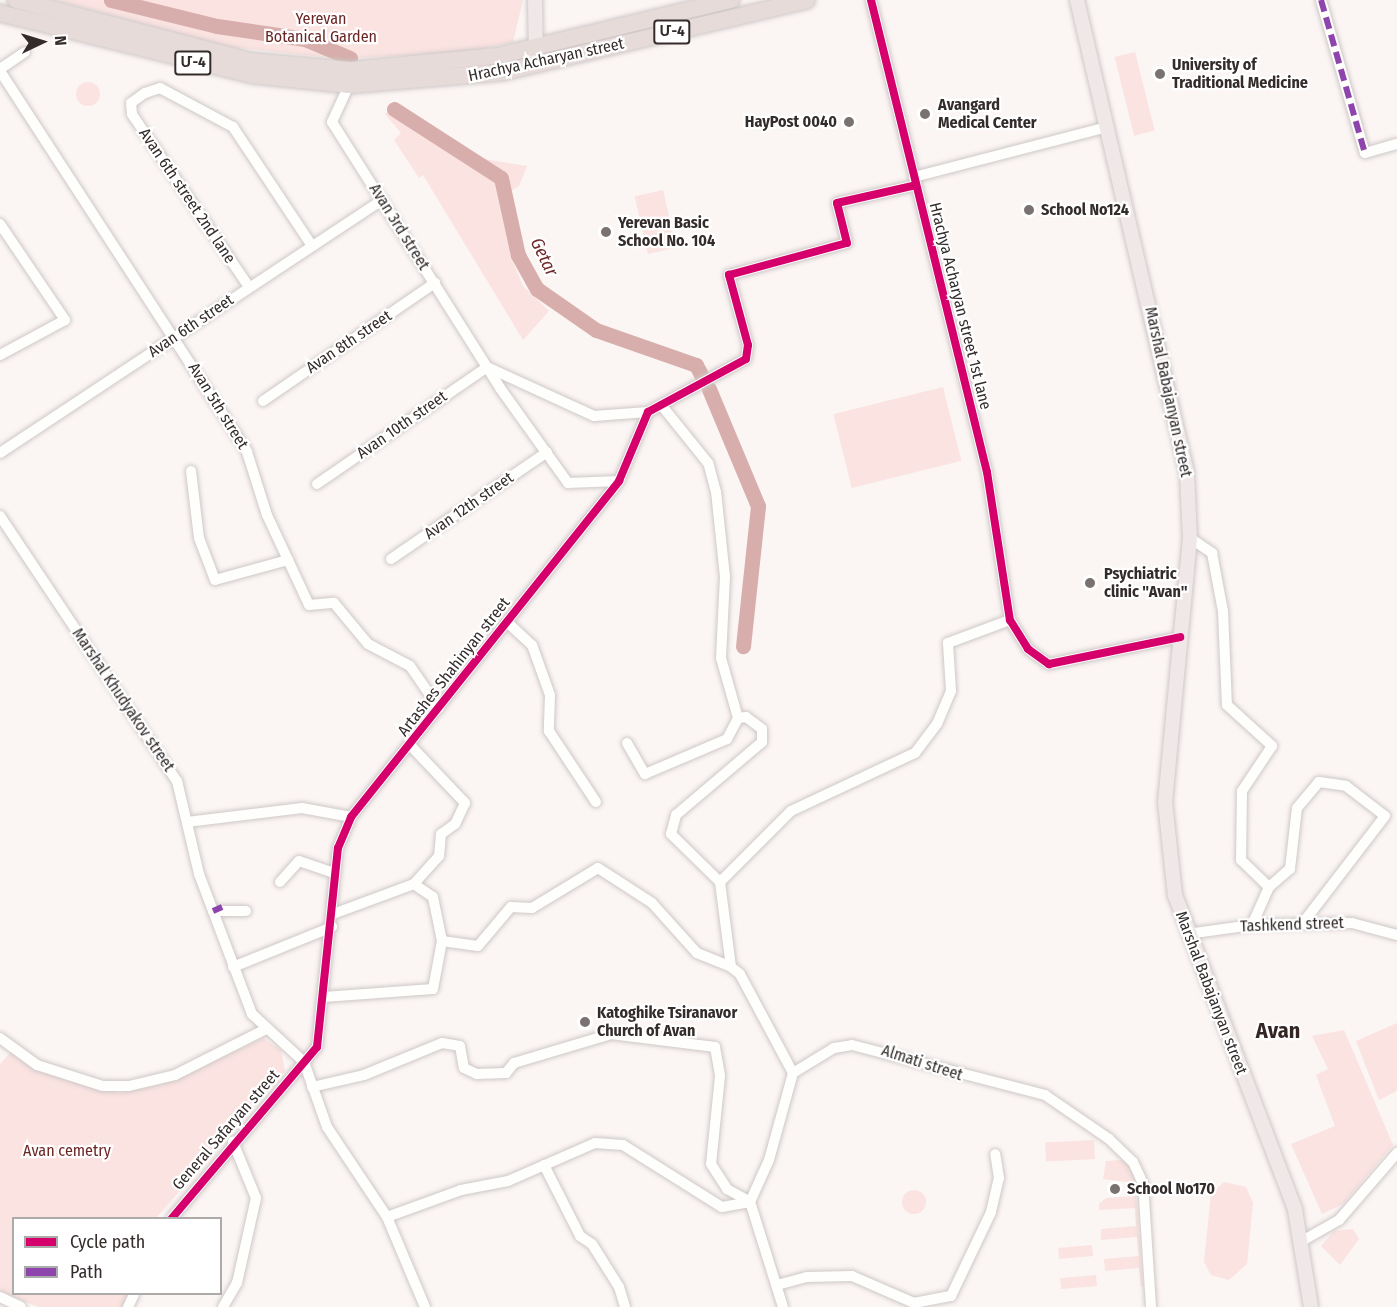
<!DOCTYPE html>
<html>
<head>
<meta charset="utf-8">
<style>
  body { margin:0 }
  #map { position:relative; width:1397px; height:1307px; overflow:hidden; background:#fbf5f4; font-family:"Fira Sans Condensed","Noto Sans Armenian",sans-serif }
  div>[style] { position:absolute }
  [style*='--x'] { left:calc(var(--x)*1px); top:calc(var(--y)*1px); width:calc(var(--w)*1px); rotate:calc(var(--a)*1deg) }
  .green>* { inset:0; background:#fae3e1; transform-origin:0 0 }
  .round { border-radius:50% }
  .river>* { height:15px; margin:-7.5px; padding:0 7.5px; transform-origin:7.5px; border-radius:7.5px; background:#d7aeab }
  .roads { filter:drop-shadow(0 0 2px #cec8c7) drop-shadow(0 0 2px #cec8c7) }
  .minor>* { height:10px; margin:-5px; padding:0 5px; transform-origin:5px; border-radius:5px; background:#fefefd }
  .major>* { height:14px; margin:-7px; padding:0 7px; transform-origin:7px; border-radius:7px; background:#f0e8e8 }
  .highway>* { height:16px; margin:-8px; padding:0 8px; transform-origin:8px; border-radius:8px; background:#e7dbda }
  .quiet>* { height:6px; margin-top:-3px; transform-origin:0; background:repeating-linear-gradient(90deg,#8e44ad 0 12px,transparent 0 18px) }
  .cycleway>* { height:8px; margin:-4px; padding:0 4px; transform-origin:4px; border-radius:4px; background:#d6006c }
  .dots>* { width:16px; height:16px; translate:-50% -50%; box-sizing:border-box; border:3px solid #fff; border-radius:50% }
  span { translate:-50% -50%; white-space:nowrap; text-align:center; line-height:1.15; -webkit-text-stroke:4.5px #fff; paint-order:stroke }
  .shield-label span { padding:2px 4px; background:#fff; border:2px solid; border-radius:4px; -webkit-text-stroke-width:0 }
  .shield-label { font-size:15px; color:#332c2b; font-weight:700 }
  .park-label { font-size:16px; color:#6a2625 }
  .street-label { font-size:16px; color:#332c2b }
  .poi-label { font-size:16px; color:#332c2b; font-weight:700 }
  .left { translate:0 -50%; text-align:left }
  .right { translate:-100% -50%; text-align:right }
  .water-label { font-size:18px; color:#6e2a28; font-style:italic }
  .district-label { font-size:22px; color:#342625; font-weight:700 }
  .legend { position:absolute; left:12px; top:1217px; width:210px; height:78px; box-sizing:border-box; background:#fff; border:2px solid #adabaa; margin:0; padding:8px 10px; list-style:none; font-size:18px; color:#332c2b }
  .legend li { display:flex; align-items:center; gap:12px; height:30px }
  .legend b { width:30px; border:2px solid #adabaa }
  .north { position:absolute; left:12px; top:12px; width:60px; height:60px; -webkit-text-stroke:4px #fff; paint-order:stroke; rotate:86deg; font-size:16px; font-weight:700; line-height:24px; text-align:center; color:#332c2b }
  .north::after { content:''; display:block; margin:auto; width:21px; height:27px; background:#332c2b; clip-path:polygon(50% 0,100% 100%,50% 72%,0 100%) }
</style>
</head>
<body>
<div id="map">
  <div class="green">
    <div style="clip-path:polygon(54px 0,523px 0,513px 42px,469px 52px,342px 59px,229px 47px)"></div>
    <div style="left:1135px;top:52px;width:81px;height:21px;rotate:76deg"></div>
    <div class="round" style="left:76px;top:82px;width:24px;height:24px"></div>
    <div style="clip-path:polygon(395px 104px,477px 158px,527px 166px,519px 186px,501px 197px,512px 260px,523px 286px,549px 311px,523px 340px,423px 175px,419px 178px,394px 140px,401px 133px,385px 114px)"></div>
    <div style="left:663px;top:190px;width:59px;height:29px;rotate:77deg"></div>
    <div style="left:943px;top:387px;width:76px;height:113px;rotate:76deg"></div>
    <div style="clip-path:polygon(1397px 1023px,1397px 1091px,1379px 1100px,1356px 1041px)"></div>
    <div style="clip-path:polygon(1344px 1030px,1393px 1145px,1343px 1204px,1322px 1214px,1291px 1144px,1335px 1126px,1316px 1075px,1328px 1069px,1312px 1036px)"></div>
    <div style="clip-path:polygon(263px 1038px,281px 1050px,285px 1071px,156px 1218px,14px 1218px,14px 1294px,129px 1294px,122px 1307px,38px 1307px,0 1291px,0 1064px,12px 1051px,66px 1080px,119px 1093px,161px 1085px)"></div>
    <div style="left:1094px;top:1140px;width:19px;height:49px;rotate:87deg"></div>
    <div style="clip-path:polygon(1122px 1160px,1134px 1171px,1135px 1183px,1103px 1179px,1106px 1161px)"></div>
    <div style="clip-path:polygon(1224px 1182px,1246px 1187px,1253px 1203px,1247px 1264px,1229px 1280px,1211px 1275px,1204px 1262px,1211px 1194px)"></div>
    <div class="round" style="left:902px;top:1190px;width:24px;height:24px"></div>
    <div style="clip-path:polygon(1136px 1196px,1143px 1286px,1141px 1286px,1139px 1268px,1105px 1271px,1104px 1259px,1139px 1256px,1137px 1237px,1101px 1240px,1101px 1229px,1136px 1226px,1135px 1208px,1099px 1210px,1099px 1204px,1106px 1198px)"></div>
    <div style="clip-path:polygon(1353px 1229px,1359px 1239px,1340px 1265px,1321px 1246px,1334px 1231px)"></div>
    <div style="left:1092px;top:1245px;width:11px;height:34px;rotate:85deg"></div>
    <div style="left:1096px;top:1275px;width:11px;height:36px;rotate:85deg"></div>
  </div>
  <div class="river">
    <div style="--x:111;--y:0;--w:109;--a:13.8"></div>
    <div style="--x:217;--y:26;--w:89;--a:8.4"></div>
    <div style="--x:305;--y:39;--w:49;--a:22.9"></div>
    <div style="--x:394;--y:109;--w:127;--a:32.8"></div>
    <div style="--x:501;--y:178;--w:79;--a:77.6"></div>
    <div style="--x:518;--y:255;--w:39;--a:61"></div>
    <div style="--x:537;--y:289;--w:72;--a:34.8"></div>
    <div style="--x:596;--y:330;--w:106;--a:19.3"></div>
    <div style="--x:696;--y:365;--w:15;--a:62"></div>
    <div style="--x:709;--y:389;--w:127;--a:67.3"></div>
    <div style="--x:758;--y:506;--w:141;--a:96.1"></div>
  </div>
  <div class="roads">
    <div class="minor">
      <div style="--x:871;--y:0;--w:486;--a:76.2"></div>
      <div style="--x:987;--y:472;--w:150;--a:81.2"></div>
      <div style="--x:1010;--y:620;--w:34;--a:58"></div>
      <div style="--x:1028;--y:649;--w:26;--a:36"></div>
      <div style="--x:1049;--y:664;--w:134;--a:-11.6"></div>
      <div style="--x:1321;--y:0;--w:159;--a:74"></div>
      <div style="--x:1365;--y:153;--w:33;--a:-16"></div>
      <div style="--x:0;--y:69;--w:30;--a:-34"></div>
      <div style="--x:0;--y:71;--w:454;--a:57"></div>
      <div style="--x:247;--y:452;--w:66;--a:72.4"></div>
      <div style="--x:267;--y:515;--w:99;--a:65"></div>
      <div style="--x:309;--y:605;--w:25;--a:-5"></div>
      <div style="--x:334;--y:603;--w:53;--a:50.3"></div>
      <div style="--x:368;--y:644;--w:47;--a:27.6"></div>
      <div style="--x:410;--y:666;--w:51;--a:55.4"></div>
      <div style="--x:349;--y:85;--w:41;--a:114.7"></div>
      <div style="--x:332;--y:122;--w:315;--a:57.7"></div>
      <div style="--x:500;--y:388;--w:117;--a:54.4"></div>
      <div style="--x:568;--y:483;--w:51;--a:-2.2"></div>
      <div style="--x:914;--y:177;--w:199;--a:-14.5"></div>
      <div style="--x:0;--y:224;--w:116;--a:55.9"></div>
      <div style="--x:65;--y:320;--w:74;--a:151.7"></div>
      <div style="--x:249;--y:287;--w:209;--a:-124.1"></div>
      <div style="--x:132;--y:114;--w:11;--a:-95"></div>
      <div style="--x:131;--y:103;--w:17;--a:-36"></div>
      <div style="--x:145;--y:93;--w:16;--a:-18"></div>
      <div style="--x:160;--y:88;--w:83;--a:28.1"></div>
      <div style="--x:233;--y:127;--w:143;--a:56.4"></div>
      <div style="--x:263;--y:401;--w:209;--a:-34.5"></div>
      <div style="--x:0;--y:453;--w:458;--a:-33.5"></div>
      <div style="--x:191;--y:471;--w:67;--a:83.2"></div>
      <div style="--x:199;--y:538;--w:45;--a:69.1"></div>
      <div style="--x:215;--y:580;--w:76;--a:-15.3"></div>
      <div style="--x:317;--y:484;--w:206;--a:-34.5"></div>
      <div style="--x:487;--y:367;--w:118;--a:24.6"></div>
      <div style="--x:594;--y:416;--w:54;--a:-4.2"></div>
      <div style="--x:0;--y:516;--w:319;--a:56.3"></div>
      <div style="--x:177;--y:781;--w:96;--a:76.7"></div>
      <div style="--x:199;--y:874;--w:150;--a:69.3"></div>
      <div style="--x:252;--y:1014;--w:71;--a:42.7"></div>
      <div style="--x:304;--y:1062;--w:69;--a:70.5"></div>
      <div style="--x:327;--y:1127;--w:108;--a:56.3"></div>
      <div style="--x:387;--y:1217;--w:98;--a:67.1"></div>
      <div style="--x:1190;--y:538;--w:27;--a:34"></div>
      <div style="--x:1212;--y:553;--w:59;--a:79.3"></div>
      <div style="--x:1223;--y:611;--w:94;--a:87.6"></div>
      <div style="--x:1227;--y:705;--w:61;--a:42.3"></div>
      <div style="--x:1272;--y:746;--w:54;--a:123.7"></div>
      <div style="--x:1242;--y:791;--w:69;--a:90.8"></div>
      <div style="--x:1241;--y:860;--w:39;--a:44"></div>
      <div style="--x:1269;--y:887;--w:42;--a:114.1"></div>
      <div style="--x:391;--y:559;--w:189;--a:-34.4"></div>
      <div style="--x:507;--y:622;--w:34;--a:43"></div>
      <div style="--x:532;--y:645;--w:53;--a:70.2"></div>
      <div style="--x:550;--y:695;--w:36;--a:92"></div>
      <div style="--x:549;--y:731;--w:85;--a:56.5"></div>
      <div style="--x:627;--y:743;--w:36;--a:60"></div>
      <div style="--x:645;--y:774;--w:89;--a:-23.1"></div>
      <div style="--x:727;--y:739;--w:24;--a:-62"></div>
      <div style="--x:738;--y:718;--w:62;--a:-105.8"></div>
      <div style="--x:721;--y:658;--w:81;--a:-87.2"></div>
      <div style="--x:725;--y:577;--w:85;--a:-96"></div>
      <div style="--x:716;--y:492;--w:30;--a:-105"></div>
      <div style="--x:708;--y:463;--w:73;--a:-128.9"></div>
      <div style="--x:410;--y:745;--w:80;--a:46.5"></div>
      <div style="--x:465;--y:803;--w:23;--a:115"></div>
      <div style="--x:455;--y:824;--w:17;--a:144"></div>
      <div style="--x:441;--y:834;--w:22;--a:95"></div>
      <div style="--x:439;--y:856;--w:38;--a:132"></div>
      <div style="--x:187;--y:822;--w:116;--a:-6.9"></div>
      <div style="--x:302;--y:808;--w:50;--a:10.4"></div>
      <div style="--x:280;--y:882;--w:28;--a:-48"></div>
      <div style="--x:299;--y:861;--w:37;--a:19"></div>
      <div style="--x:720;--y:882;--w:69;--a:-135.6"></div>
      <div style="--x:671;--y:834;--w:20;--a:-75"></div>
      <div style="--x:676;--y:815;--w:113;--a:-40.3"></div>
      <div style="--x:762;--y:742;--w:13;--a:-90"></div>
      <div style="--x:762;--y:729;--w:20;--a:-143"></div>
      <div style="--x:746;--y:717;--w:8;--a:173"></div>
      <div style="--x:1269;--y:887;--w:28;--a:-41"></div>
      <div style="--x:1290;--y:869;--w:61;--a:-83.5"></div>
      <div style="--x:1297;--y:808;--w:34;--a:-50"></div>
      <div style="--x:1319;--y:782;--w:27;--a:8"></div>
      <div style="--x:1346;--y:786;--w:49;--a:37.6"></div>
      <div style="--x:1385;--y:816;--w:136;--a:127.5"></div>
      <div style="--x:213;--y:911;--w:33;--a:0"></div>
      <div style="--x:1187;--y:934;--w:66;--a:-7.9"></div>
      <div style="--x:1252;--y:925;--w:100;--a:-1.1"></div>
      <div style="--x:1352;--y:923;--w:47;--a:14.9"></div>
      <div style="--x:442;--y:941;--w:36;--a:8"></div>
      <div style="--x:478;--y:946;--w:51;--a:-49.8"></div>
      <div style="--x:511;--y:907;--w:21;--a:3"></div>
      <div style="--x:532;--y:908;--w:77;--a:-31.2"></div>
      <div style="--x:598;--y:868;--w:64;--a:32.9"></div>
      <div style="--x:652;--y:903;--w:67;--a:48"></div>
      <div style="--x:697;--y:953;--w:37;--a:22"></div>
      <div style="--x:233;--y:967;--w:107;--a:-22"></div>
      <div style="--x:324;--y:997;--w:109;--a:-4.2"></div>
      <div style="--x:433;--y:989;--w:49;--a:-79.4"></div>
      <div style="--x:442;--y:941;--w:45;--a:-101.6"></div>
      <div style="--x:433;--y:897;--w:23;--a:-146"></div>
      <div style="--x:414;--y:884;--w:86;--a:159.7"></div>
      <div style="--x:0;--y:1038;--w:46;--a:36.1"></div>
      <div style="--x:37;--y:1065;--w:69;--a:17.7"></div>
      <div style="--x:103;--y:1086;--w:26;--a:0"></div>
      <div style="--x:129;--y:1086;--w:47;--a:-13.4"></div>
      <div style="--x:175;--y:1075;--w:102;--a:-26.8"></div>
      <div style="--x:793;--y:1073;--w:112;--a:-118.2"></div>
      <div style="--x:740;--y:974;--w:11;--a:-142"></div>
      <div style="--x:731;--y:967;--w:86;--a:-97.4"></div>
      <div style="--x:720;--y:882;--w:100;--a:-45"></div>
      <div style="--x:791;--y:811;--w:137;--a:-25.1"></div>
      <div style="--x:915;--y:753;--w:36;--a:-53"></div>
      <div style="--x:937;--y:724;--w:36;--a:-67"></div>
      <div style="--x:951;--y:691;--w:48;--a:-93.6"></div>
      <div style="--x:948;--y:643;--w:66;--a:-20.4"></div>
      <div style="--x:312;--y:1087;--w:53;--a:-13"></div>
      <div style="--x:364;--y:1075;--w:84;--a:-22.3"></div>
      <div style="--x:442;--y:1043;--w:18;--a:9"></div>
      <div style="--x:460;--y:1046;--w:22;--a:80"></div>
      <div style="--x:464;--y:1068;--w:14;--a:25"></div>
      <div style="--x:477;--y:1074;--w:29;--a:-2"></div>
      <div style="--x:506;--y:1073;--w:13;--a:-51"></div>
      <div style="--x:514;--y:1063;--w:101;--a:-16.6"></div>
      <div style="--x:611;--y:1034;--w:105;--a:7.1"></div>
      <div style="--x:715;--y:1047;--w:29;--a:80"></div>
      <div style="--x:720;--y:1076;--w:88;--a:95.8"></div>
      <div style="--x:711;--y:1164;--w:30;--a:57"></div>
      <div style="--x:727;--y:1189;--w:26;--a:29"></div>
      <div style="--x:544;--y:1165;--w:80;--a:63.1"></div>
      <div style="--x:580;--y:1236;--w:14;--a:34"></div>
      <div style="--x:592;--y:1244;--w:51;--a:57.9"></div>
      <div style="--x:619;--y:1287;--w:21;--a:73"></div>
      <div style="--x:387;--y:1217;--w:79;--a:-20"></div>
      <div style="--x:461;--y:1190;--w:48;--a:-10.8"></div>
      <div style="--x:508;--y:1181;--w:95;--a:-23.6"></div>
      <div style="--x:595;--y:1143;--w:28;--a:4"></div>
      <div style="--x:623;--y:1145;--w:117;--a:32.1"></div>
      <div style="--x:722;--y:1207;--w:28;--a:-10"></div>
      <div style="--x:172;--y:1218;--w:224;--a:-49.7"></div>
      <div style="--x:317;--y:1047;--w:200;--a:-84"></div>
      <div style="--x:338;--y:848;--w:34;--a:-67"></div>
      <div style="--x:351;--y:817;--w:430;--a:-51.4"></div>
      <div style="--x:619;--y:481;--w:75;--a:-67.2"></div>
      <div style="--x:648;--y:412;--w:111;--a:-28.4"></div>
      <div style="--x:746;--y:359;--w:14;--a:-82"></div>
      <div style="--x:748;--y:345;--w:73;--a:-105.2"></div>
      <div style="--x:729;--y:275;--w:122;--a:-15.2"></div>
      <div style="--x:847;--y:243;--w:41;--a:-104"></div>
      <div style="--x:837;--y:203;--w:81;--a:-12.8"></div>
      <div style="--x:1302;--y:1241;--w:43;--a:-29.6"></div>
      <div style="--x:1339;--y:1220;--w:89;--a:-49.1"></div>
      <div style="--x:777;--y:1285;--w:30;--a:-15"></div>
      <div style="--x:806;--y:1277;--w:46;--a:-1.2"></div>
      <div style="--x:852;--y:1276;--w:68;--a:23.5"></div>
      <div style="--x:914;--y:1303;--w:38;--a:-11"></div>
      <div style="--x:951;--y:1296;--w:93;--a:-64.5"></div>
      <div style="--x:991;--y:1212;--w:35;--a:-77"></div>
      <div style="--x:999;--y:1178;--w:24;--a:-99"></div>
      <div style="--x:0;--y:1297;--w:23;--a:25"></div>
      <div style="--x:128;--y:1307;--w:14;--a:-65"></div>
      <div style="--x:223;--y:1307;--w:28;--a:-60"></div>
      <div style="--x:237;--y:1283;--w:87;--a:-77.4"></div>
      <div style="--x:256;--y:1198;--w:61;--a:-112.3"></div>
      <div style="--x:783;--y:1307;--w:110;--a:-107.4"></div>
      <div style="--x:750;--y:1202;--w:46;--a:-65.7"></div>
      <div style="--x:769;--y:1160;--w:90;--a:-74.6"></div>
      <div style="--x:793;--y:1073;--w:48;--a:-31.4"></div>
      <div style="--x:834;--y:1048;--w:18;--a:-9"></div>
      <div style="--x:852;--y:1045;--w:199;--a:14.5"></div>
      <div style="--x:1045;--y:1095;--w:78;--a:34.5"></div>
      <div style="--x:1109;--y:1139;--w:33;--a:44"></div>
      <div style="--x:1133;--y:1162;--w:23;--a:65"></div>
      <div style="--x:1143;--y:1183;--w:124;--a:86.3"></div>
    </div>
    <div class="major">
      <div style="--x:535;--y:0;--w:57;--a:89"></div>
      <div style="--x:1077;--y:0;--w:486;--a:76.9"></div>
      <div style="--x:1187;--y:473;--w:65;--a:87.4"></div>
      <div style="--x:1190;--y:538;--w:265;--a:95.4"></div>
      <div style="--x:1165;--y:802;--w:94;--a:83.9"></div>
      <div style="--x:1175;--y:895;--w:337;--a:69.1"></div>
      <div style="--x:1295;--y:1210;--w:98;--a:80.6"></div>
    </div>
    <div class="highway">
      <div style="--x:16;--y:0;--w:242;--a:14.6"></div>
      <div style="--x:250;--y:61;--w:101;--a:5.1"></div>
      <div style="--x:351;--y:70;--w:147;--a:-5.5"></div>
      <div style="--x:497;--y:56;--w:241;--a:-13.5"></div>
      <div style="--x:0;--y:13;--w:260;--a:13.8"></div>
      <div style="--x:252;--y:75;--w:98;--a:5.9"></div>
      <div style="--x:349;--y:85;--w:155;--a:-4.8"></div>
      <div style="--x:503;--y:72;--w:312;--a:-13.3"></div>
    </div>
  </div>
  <div class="quiet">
    <div style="--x:1321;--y:0;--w:159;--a:74"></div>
    <div style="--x:213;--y:911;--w:10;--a:-24"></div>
  </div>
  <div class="cycleway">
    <div style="--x:871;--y:0;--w:486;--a:76.2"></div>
    <div style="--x:987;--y:472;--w:150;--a:81.2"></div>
    <div style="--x:1010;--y:620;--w:34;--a:58"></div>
    <div style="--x:1028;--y:649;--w:26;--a:36"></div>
    <div style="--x:1049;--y:664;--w:134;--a:-11.6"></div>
    <div style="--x:172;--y:1218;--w:224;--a:-49.7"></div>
    <div style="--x:317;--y:1047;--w:200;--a:-84"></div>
    <div style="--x:338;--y:848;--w:34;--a:-67"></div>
    <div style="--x:351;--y:817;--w:430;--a:-51.4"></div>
    <div style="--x:619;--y:481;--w:75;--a:-67.2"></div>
    <div style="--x:648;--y:412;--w:111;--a:-28.4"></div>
    <div style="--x:746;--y:359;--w:14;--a:-82"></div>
    <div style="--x:748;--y:345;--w:73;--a:-105.2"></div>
    <div style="--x:729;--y:275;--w:122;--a:-15.2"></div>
    <div style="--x:847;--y:243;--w:41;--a:-104"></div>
    <div style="--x:837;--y:203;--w:81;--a:-12.8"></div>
  </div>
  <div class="dots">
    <div style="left:1160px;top:74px;background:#797271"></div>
    <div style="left:925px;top:114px;background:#797271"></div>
    <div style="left:849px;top:122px;background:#797271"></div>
    <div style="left:1029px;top:210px;background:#797271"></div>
    <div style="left:606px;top:232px;background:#797271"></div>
    <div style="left:1090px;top:583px;background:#797271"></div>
    <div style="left:585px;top:1022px;background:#797271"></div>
    <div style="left:1115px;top:1189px;background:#797271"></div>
  </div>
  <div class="shield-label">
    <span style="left:672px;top:32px">Մ-4</span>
    <span style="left:193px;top:63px">Մ-4</span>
  </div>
  <div class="park-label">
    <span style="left:321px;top:28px">Yerevan<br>Botanical Garden</span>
    <span style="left:67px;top:1151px">Avan cemetry</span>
  </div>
  <div class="street-label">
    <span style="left:546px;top:60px;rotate:-12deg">Hrachya Acharyan street</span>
    <span style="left:187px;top:196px;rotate:56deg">Avan 6th street 2nd lane</span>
    <span style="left:399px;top:227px;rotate:58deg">Avan 3rd street</span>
    <span style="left:960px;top:306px;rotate:76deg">Hrachya Acharyan street 1st lane</span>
    <span style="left:191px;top:326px;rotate:-34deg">Avan 6th street</span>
    <span style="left:349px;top:342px;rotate:-34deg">Avan 8th street</span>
    <span style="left:1168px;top:392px;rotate:78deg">Marshal Babajanyan street</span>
    <span style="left:218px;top:406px;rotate:58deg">Avan 5th street</span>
    <span style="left:402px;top:425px;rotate:-35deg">Avan 10th street</span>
    <span style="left:469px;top:506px;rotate:-35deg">Avan 12th street</span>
    <span style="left:454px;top:667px;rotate:-52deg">Artashes Shahinyan street</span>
    <span style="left:123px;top:700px;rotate:56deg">Marshal Khudyakov street</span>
    <span style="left:1292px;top:925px;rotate:-2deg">Tashkend street</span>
    <span style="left:1211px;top:993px;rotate:69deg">Marshal Babajanyan street</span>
    <span style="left:922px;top:1063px;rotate:18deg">Almati street</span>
    <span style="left:226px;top:1130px;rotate:-49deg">General Safaryan street</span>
  </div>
  <div class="poi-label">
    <span class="left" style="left:1172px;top:74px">University of<br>Traditional Medicine</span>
    <span class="left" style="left:938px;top:114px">Avangard<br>Medical Center</span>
    <span class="right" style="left:837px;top:122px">HayPost 0040</span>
    <span class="left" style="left:1041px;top:210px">School No124</span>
    <span class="left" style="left:618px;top:232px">Yerevan Basic<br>School No. 104</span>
    <span class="left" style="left:1104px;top:583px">Psychiatric<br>clinic "Avan"</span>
    <span class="left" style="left:597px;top:1022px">Katoghike Tsiranavor<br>Church of Avan</span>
    <span class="left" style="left:1127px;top:1189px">School No170</span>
  </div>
  <div class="water-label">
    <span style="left:544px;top:257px;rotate:64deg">Getar</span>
  </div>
  <div class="district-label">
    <span style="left:1278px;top:1031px">Avan</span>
  </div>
  <ul class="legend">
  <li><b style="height:8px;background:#d6006c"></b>Cycle path</li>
  <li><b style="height:8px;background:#8e44ad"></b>Path</li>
  </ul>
  <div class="north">N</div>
</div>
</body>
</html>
